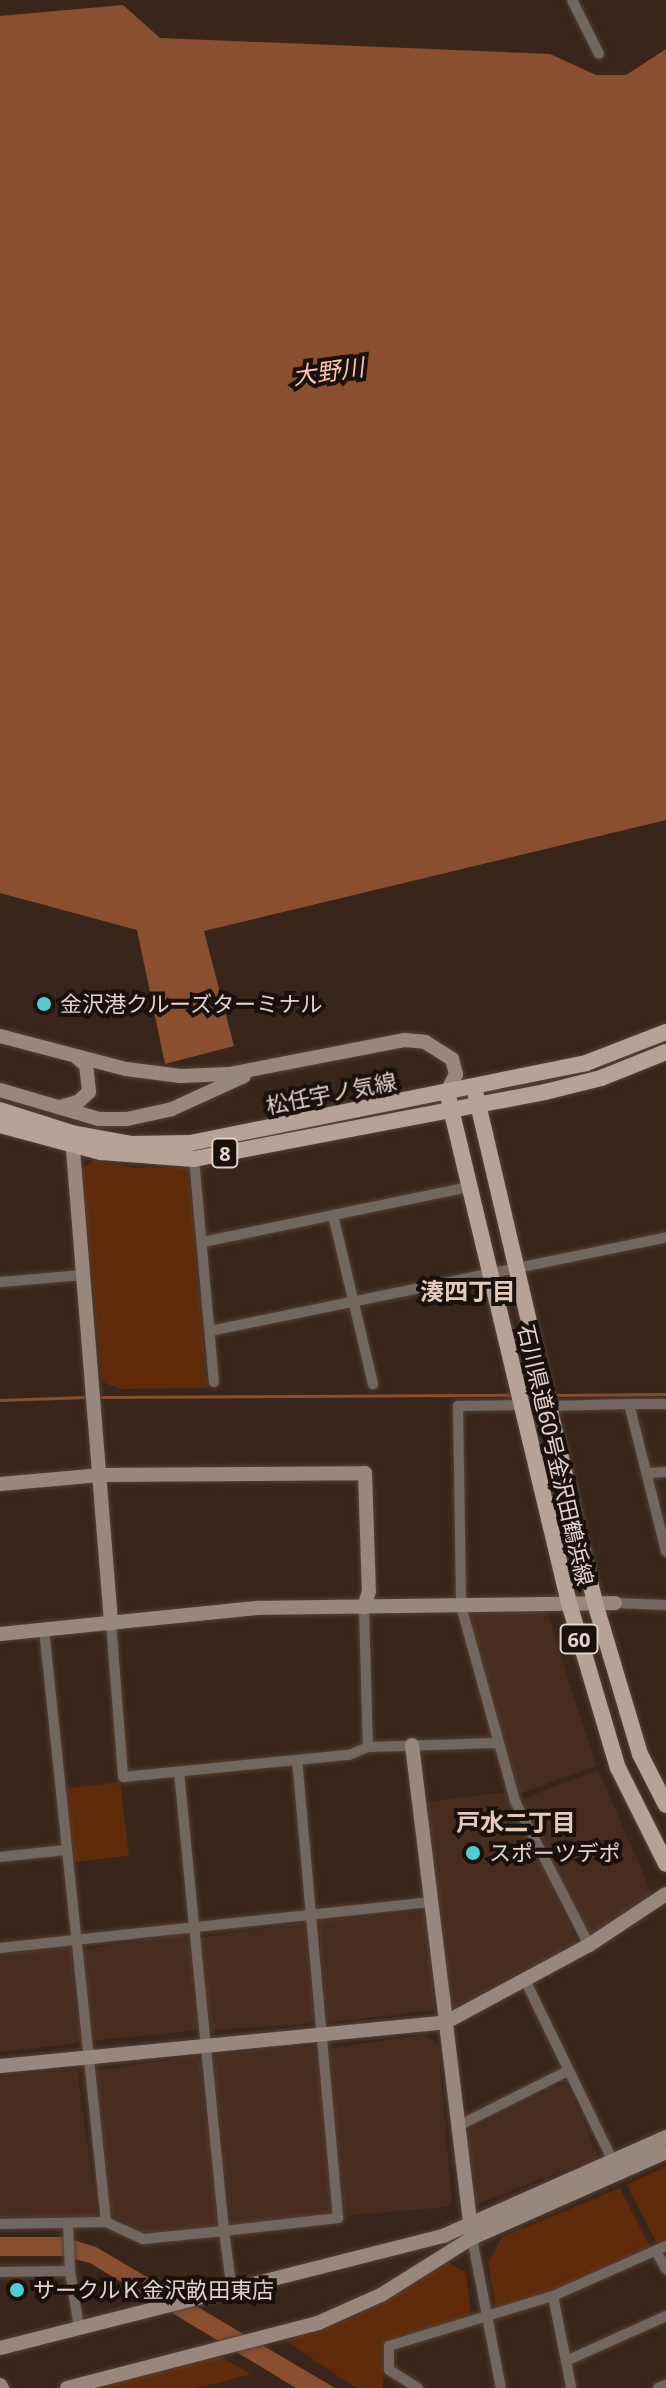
<!DOCTYPE html>
<html>
<head>
<meta charset="utf-8">
<style>
  body { margin:0 }
  #map { position:relative; width:666px; height:2388px; overflow:hidden; background:#3a251a; font-family:"Noto Sans","Noto Sans JP",sans-serif }
  div>[style] { position:absolute }
  [style*='--x'] { left:calc(var(--x)*1px); top:calc(var(--y)*1px); width:calc(var(--w)*1px); rotate:calc(var(--a)*1deg) }
  .built>* { inset:0; background:#482d1e }
  .green>* { inset:0; background:#5f2b0a; transform-origin:0 0 }
  .water>* { inset:0; background:#8a4f2f }
  .stream>* { height:3px; margin:-1.5px; padding:0 1.5px; transform-origin:1.5px; border-radius:1.5px; background:#8a4f2f }
  .roads { filter:drop-shadow(0 0 2px #554137) drop-shadow(0 0 2px #554137) }
  .street>* { height:10px; margin:-5px; padding:0 5px; transform-origin:5px; border-radius:5px; background:#716660 }
  .secondary>* { height:14px; margin:-7px; padding:0 7px; transform-origin:7px; border-radius:7px; background:#99877e }
  .primary>* { height:16px; margin:-8px; padding:0 8px; transform-origin:8px; border-radius:8px; background:#b8a195 }
  .dots>* { width:22px; height:22px; translate:-50% -50%; box-sizing:border-box; border:4px solid #1a110c; border-radius:50% }
  span { translate:-50% -50%; white-space:nowrap; text-align:center; line-height:1.15; -webkit-text-stroke:8px #1a110c; paint-order:stroke }
  .shield-label span { padding:2px 6px; background:#1a110c; border:2px solid; border-radius:6px; -webkit-text-stroke-width:0 }
  .shield-label { font-size:20px; color:#e2d4cd; font-weight:700 }
  .poi-label { font-size:22px; color:#e2d4cd }
  .left { translate:0 -50%; text-align:left }
  .street-label { font-size:22px; color:#e2d4cd }
  .water-label { font-size:24px; color:#fbc5aa; font-style:italic }
  .neighbourhood-label { font-size:24px; color:#e5c9ba; font-weight:700 }
</style>
</head>
<body>
<div id="map">
  <div class="built">
    <div style="clip-path:polygon(546px 1609px,596px 1766px,519px 1794px,467px 1616px,473px 1610px)"></div>
    <div style="clip-path:polygon(598px 1770px,654px 1898px,595px 1938px,587px 1933px,522px 1799px)"></div>
    <div style="clip-path:polygon(507px 1792px,578px 1942px,454px 2008px,449px 2006px,425px 1802px)"></div>
    <div style="clip-path:polygon(422px 1912px,428px 1916px,435px 2010px,332px 2022px,326px 2019px,319px 1921px)"></div>
    <div style="clip-path:polygon(300px 1923px,305px 1926px,314px 2017px,310px 2023px,211px 2031px,200px 1938px)"></div>
    <div style="clip-path:polygon(183px 1934px,189px 1939px,197px 2030px,92px 2041px,81px 1950px)"></div>
    <div style="clip-path:polygon(64px 1948px,71px 1950px,80px 2039px,75px 2044px,0 2052px,0 1954px)"></div>
    <div style="clip-path:polygon(425px 2035px,438px 2044px,452px 2200px,447px 2207px,342px 2216px,328px 2048px)"></div>
    <div style="clip-path:polygon(311px 2046px,317px 2050px,332px 2210px,327px 2215px,232px 2225px,212px 2059px,217px 2054px)"></div>
    <div style="clip-path:polygon(195px 2056px,200px 2060px,218px 2222px,214px 2227px,140px 2233px,108px 2212px,94px 2071px)"></div>
    <div style="clip-path:polygon(77px 2069px,97px 2213px,93px 2218px,0 2220px,0 2077px)"></div>
    <div style="clip-path:polygon(561px 2085px,567px 2085px,599px 2157px,472px 2206px,466px 2131px)"></div>
  </div>
  <div class="green">
    <div style="clip-path:polygon(94px 1160px,136px 1168px,188px 1167px,207px 1388px,121px 1389px,102px 1382px,82px 1168px)"></div>
    <div style="left:120px;top:1782px;width:74px;height:55px;rotate:83deg"></div>
    <div style="clip-path:polygon(666px 2166px,666px 2240px,657px 2244px,627px 2185px)"></div>
    <div style="clip-path:polygon(620px 2188px,650px 2247px,564px 2286px,502px 2309px,496px 2307px,488px 2263px,502px 2237px)"></div>
    <div style="clip-path:polygon(447px 2262px,466px 2272px,471px 2318px,384px 2344px,383px 2388px,356px 2388px,286px 2341px,353px 2317px)"></div>
    <div style="clip-path:polygon(219px 2356px,251px 2374px,198px 2388px,88px 2388px)"></div>
  </div>
  <div class="water">
    <div style="clip-path:polygon(123px 5px,160px 38px,550px 54px,596px 75px,626px 75px,666px 49px,666px 820px,204px 931px,234px 1046px,165px 1064px,137px 930px,0 893px,0 16px)"></div>
    <div style="clip-path:polygon(0 2237px,63px 2237px,96px 2247px,335px 2388px,296px 2388px,90px 2263px,63px 2256px,0 2256px)"></div>
  </div>
  <div class="stream">
    <div style="--x:526;--y:1395;--w:16;--a:0"></div>
    <div style="--x:554;--y:1395;--w:112;--a:-0.5"></div>
    <div style="--x:98;--y:1397;--w:416;--a:-0.3"></div>
    <div style="--x:0;--y:1400;--w:86;--a:-2"></div>
  </div>
  <div class="roads">
    <div class="street">
      <div style="--x:572;--y:0;--w:60;--a:63.4"></div>
      <div style="--x:194;--y:1159;--w:224;--a:84.9"></div>
      <div style="--x:333;--y:1215;--w:174;--a:76.7"></div>
      <div style="--x:203;--y:1242;--w:272;--a:-11.7"></div>
      <div style="--x:0;--y:1282;--w:81;--a:-4.9"></div>
      <div style="--x:210;--y:1331;--w:466;--a:-11.6"></div>
      <div style="--x:666;--y:1404;--w:37;--a:180"></div>
      <div style="--x:629;--y:1404;--w:152;--a:75.9"></div>
      <div style="--x:521;--y:1405;--w:63;--a:179.1"></div>
      <div style="--x:458;--y:1406;--w:200;--a:89.1"></div>
      <div style="--x:461;--y:1606;--w:202;--a:74.5"></div>
      <div style="--x:515;--y:1801;--w:162;--a:62.8"></div>
      <div style="--x:549;--y:1406;--w:80;--a:-1.4"></div>
      <div style="--x:647;--y:1473;--w:19;--a:-3"></div>
      <div style="--x:615;--y:1603;--w:51;--a:2.2"></div>
      <div style="--x:364;--y:1607;--w:140;--a:88.4"></div>
      <div style="--x:111;--y:1623;--w:154;--a:85.5"></div>
      <div style="--x:123;--y:1777;--w:227;--a:-5.6"></div>
      <div style="--x:349;--y:1755;--w:21;--a:-23"></div>
      <div style="--x:368;--y:1747;--w:128;--a:-1.8"></div>
      <div style="--x:44;--y:1629;--w:596;--a:84.03"></div>
      <div style="--x:0;--y:1857;--w:65;--a:-6.1"></div>
      <div style="--x:0;--y:1948;--w:434;--a:-6.1"></div>
      <div style="--x:525;--y:1980;--w:203;--a:64.1"></div>
      <div style="--x:458;--y:2126;--w:121;--a:-26.6"></div>
      <div style="--x:0;--y:2224;--w:106;--a:-1.1"></div>
      <div style="--x:106;--y:2222;--w:41;--a:24.7"></div>
      <div style="--x:143;--y:2239;--w:81;--a:-5.6"></div>
      <div style="--x:224;--y:2231;--w:460;--a:-95.6"></div>
      <div style="--x:68;--y:2225;--w:46;--a:87.5"></div>
      <div style="--x:472;--y:2238;--w:153;--a:79.1"></div>
      <div style="--x:656;--y:2251;--w:21;--a:61"></div>
      <div style="--x:0;--y:2272;--w:70;--a:-0.8"></div>
      <div style="--x:70;--y:2271;--w:58;--a:81"></div>
      <div style="--x:232;--y:2291;--w:61;--a:-97.6"></div>
      <div style="--x:224;--y:2231;--w:115;--a:-6.5"></div>
      <div style="--x:338;--y:2218;--w:459;--a:-95.1"></div>
      <div style="--x:553;--y:2296;--w:66;--a:78.7"></div>
      <div style="--x:418;--y:2388;--w:34;--a:-148"></div>
      <div style="--x:389;--y:2370;--w:24;--a:-90"></div>
      <div style="--x:389;--y:2346;--w:171;--a:-17"></div>
      <div style="--x:553;--y:2296;--w:124;--a:-23.9"></div>
      <div style="--x:571;--y:2388;--w:27;--a:-100"></div>
      <div style="--x:566;--y:2361;--w:110;--a:-24.2"></div>
      <div style="--x:658;--y:2388;--w:9;--a:-21"></div>
    </div>
    <div class="secondary">
      <div style="--x:0;--y:1036;--w:130;--a:14.7"></div>
      <div style="--x:126;--y:1069;--w:55;--a:7.3"></div>
      <div style="--x:181;--y:1076;--w:48;--a:-2.4"></div>
      <div style="--x:229;--y:1074;--w:178;--a:-11"></div>
      <div style="--x:404;--y:1040;--w:21;--a:5"></div>
      <div style="--x:425;--y:1042;--w:32;--a:32"></div>
      <div style="--x:452;--y:1059;--w:16;--a:75"></div>
      <div style="--x:456;--y:1074;--w:20;--a:117"></div>
      <div style="--x:0;--y:1090;--w:103;--a:16.3"></div>
      <div style="--x:99;--y:1119;--w:28;--a:0"></div>
      <div style="--x:127;--y:1119;--w:46;--a:-12.5"></div>
      <div style="--x:172;--y:1109;--w:79;--a:-24.6"></div>
      <div style="--x:60;--y:1107;--w:19;--a:-16"></div>
      <div style="--x:78;--y:1102;--w:15;--a:-42"></div>
      <div style="--x:89;--y:1092;--w:27;--a:-96"></div>
      <div style="--x:86;--y:1065;--w:13;--a:-141"></div>
      <div style="--x:72;--y:1137;--w:488;--a:85.4"></div>
      <div style="--x:0;--y:1484;--w:100;--a:-5.1"></div>
      <div style="--x:100;--y:1475;--w:265;--a:-0.4"></div>
      <div style="--x:365;--y:1473;--w:118;--a:88.1"></div>
      <div style="--x:369;--y:1591;--w:17;--a:107"></div>
      <div style="--x:0;--y:1634;--w:258;--a:-5.8"></div>
      <div style="--x:257;--y:1608;--w:358;--a:-0.8"></div>
      <div style="--x:0;--y:2066;--w:448;--a:-5.6"></div>
      <div style="--x:446;--y:2022;--w:279;--a:-97"></div>
      <div style="--x:471;--y:2230;--w:209;--a:-96.9"></div>
      <div style="--x:446;--y:2022;--w:162;--a:-28.3"></div>
      <div style="--x:589;--y:1945;--w:92;--a:-33.5"></div>
      <div style="--x:0;--y:2348;--w:459;--a:-14.2"></div>
      <div style="--x:445;--y:2235;--w:242;--a:-23.9"></div>
      <div style="--x:0;--y:2385;--w:4;--a:56"></div>
      <div style="--x:67;--y:2388;--w:259;--a:-14.5"></div>
      <div style="--x:318;--y:2323;--w:69;--a:-24"></div>
      <div style="--x:381;--y:2295;--w:107;--a:-32.1"></div>
      <div style="--x:472;--y:2238;--w:212;--a:-23.9"></div>
    </div>
    <div class="primary">
      <div style="--x:474;--y:1087;--w:530;--a:76.8"></div>
      <div style="--x:595;--y:1603;--w:158;--a:73.4"></div>
      <div style="--x:640;--y:1754;--w:57;--a:63"></div>
      <div style="--x:447;--y:1092;--w:525;--a:76.57"></div>
      <div style="--x:569;--y:1603;--w:172;--a:73.5"></div>
      <div style="--x:618;--y:1768;--w:107;--a:63.4"></div>
      <div style="--x:0;--y:1110;--w:76;--a:17.7"></div>
      <div style="--x:72;--y:1133;--w:61;--a:10.4"></div>
      <div style="--x:132;--y:1144;--w:58;--a:-1"></div>
      <div style="--x:190;--y:1143;--w:404;--a:-11.4"></div>
      <div style="--x:586;--y:1063;--w:86;--a:-21.2"></div>
      <div style="--x:0;--y:1125;--w:105;--a:15"></div>
      <div style="--x:101;--y:1152;--w:93;--a:4.3"></div>
      <div style="--x:194;--y:1159;--w:357;--a:-10.8"></div>
      <div style="--x:545;--y:1092;--w:58;--a:-14"></div>
      <div style="--x:601;--y:1078;--w:70;--a:-21.8"></div>
    </div>
  </div>
  <div class="dots">
    <div style="left:44px;top:1004px;background:#51ccd1"></div>
    <div style="left:473px;top:1853px;background:#51ccd1"></div>
    <div style="left:17px;top:2290px;background:#51ccd1"></div>
  </div>
  <div class="shield-label">
    <span style="left:225px;top:1153px">8</span>
    <span style="left:579px;top:1639px">60</span>
  </div>
  <div class="poi-label">
    <span class="left" style="left:60px;top:1004px">金沢港クルーズターミナル</span>
    <span class="left" style="left:489px;top:1853px">スポーツデポ</span>
    <span class="left" style="left:33px;top:2290px">サークルＫ金沢畝田東店</span>
  </div>
  <div class="street-label">
    <span style="left:331px;top:1093px;rotate:-11deg">松任宇ノ気線</span>
    <span style="left:556px;top:1455px;rotate:77deg">石川県道60号金沢田鶴浜線</span>
  </div>
  <div class="water-label">
    <span style="left:328px;top:371px;rotate:-8deg">大野川</span>
  </div>
  <div class="neighbourhood-label">
    <span style="left:468px;top:1291px">湊四丁目</span>
    <span style="left:516px;top:1822px">戸水二丁目</span>
  </div>
</div>
</body>
</html>
